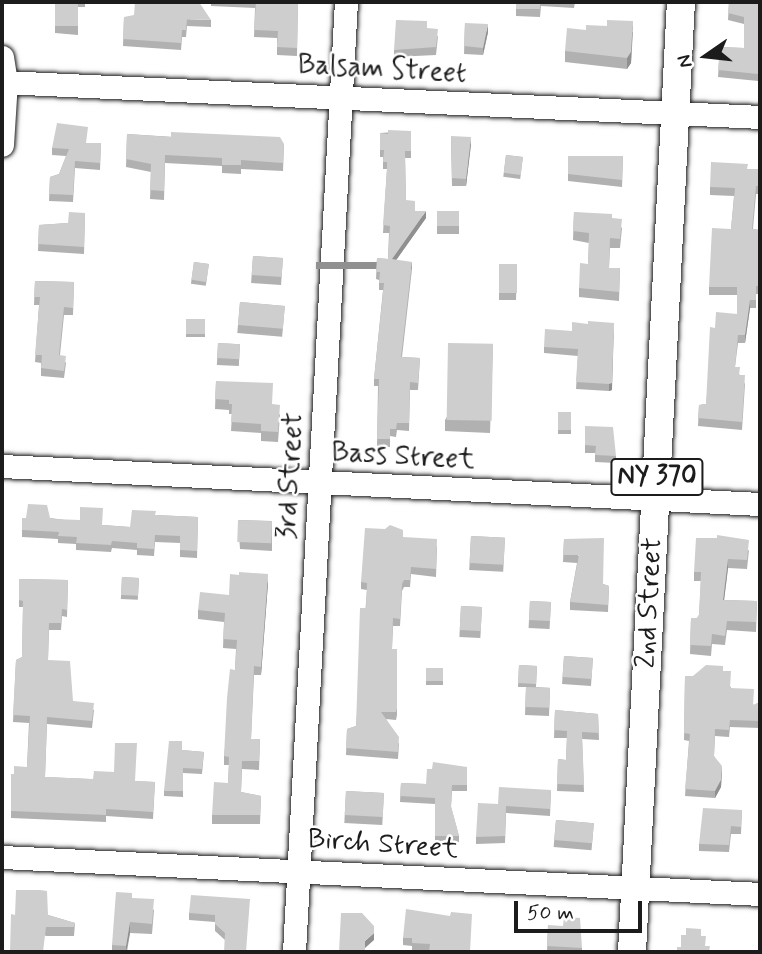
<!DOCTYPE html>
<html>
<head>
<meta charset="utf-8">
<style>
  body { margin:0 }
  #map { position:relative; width:762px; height:954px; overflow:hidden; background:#fff; font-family:Mynerve,sans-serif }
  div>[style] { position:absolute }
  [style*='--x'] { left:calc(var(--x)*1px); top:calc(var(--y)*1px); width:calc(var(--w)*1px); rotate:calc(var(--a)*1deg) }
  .roads { filter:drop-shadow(0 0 2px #1c1c1c) drop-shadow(0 0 2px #1c1c1c) }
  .minor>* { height:23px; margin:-11.5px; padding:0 11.5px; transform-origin:11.5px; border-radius:11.5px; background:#fff }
  .major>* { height:28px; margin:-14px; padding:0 14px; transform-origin:14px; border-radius:14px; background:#fff }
  .wall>* { inset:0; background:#b1b1b1; transform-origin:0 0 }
  .shaded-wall>* { inset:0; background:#909090; transform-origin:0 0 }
  .building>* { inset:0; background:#cecece; transform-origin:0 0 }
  span { translate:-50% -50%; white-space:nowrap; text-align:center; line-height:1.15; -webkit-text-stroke:5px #fff; paint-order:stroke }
  .shield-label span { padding:2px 5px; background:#fff; border:2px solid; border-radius:5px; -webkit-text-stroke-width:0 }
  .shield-label { font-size:26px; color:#1c1c1c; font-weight:700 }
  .street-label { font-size:28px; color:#1c1c1c }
  .frame { position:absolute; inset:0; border:4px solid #1c1c1c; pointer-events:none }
  .north { position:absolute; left:671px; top:21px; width:70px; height:70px; -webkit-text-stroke:5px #fff; paint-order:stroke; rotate:256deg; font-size:19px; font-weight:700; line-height:28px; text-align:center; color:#1c1c1c }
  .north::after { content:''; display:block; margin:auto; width:24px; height:32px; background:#1c1c1c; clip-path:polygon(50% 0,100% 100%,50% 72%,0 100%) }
  .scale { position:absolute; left:514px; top:901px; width:128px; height:32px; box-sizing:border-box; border:4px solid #1c1c1c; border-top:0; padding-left:9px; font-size:21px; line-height:24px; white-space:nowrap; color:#1c1c1c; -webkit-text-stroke:5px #fff; paint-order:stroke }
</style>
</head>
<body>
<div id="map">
  <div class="roads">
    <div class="minor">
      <div style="--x:2;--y:57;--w:24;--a:81"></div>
      <div style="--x:6;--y:81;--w:64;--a:93.6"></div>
      <div style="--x:2;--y:82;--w:759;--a:2.64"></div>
      <div style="--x:2;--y:466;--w:759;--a:2.87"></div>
      <div style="--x:2;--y:857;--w:759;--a:2.79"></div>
      <div style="--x:294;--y:952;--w:951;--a:-86.87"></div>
    </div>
    <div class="major">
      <div style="--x:632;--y:952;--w:951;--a:-87.05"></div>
    </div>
  </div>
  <div class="wall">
    <div style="clip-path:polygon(55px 2px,85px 2px,85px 7px,78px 7px,78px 35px,55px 33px)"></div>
    <div style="clip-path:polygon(211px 2px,298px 2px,297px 56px,277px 55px,277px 38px,254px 37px,255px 8px,211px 6px)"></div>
    <div style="clip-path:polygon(516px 2px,575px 2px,574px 8px,541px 6px,540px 17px,516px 16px)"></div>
    <div style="clip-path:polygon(729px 2px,760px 2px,760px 45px,759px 45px,758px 81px,718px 77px,720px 47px,744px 48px,744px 24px,728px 20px)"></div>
    <div style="clip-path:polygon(124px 17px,211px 20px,211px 27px,187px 26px,186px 37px,182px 37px,181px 50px,123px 46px)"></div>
    <div style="clip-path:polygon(465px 23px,488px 32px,483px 55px,464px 54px)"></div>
    <div style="clip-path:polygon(633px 32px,631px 63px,627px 69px,565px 62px,565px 51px)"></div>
    <div style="clip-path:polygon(438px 36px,436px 55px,394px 57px,394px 50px)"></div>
    <div style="clip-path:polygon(411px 131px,411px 158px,405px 158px,406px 200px,415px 211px,426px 218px,396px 260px,412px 269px,402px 357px,420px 358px,418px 390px,410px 390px,409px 431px,397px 430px,396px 437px,390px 436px,390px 447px,377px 446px,378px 386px,374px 386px,374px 379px,383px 290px,379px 290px,379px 280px,376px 279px,377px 258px,388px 259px,389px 233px,383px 233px,387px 169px,383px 169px,383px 157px,380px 157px,380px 133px)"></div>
    <div style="clip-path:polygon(127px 134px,284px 144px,283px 171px,241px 169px,241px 174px,222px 173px,222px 166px,165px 163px,164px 200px,150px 199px,151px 172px,126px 167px)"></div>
    <div style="clip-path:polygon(451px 136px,471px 144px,466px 186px,452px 186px)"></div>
    <div style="clip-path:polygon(87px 143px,101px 143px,100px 170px,75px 168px,73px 202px,49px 201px,50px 177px,59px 174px,66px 156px,52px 155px,52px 148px)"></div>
    <div style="left:506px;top:155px;width:17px;height:22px;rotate:7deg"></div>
    <div style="clip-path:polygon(568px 156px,623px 156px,622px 187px,568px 181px)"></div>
    <div style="clip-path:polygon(747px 169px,760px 169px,760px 194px,756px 194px,753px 229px,760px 230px,760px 266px,758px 294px,756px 294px,756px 308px,750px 308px,745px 343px,738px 343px,735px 367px,745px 384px,742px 430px,698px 426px,699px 405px,706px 404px,715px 328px,737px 314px,737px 295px,709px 295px,709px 287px,731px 229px,734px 196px,710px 195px,710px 187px)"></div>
    <div style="clip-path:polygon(459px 211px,459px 234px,437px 234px,437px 226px)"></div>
    <div style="clip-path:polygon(574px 212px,612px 218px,622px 228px,620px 248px,610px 248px,609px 268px,620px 268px,619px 301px,579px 297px,579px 288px,588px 264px,589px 243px,573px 240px)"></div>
    <div style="clip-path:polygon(85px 213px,84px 254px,38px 251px,39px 225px,68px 223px)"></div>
    <div style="left:253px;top:256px;width:30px;height:27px;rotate:4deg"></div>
    <div style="left:194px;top:262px;width:15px;height:22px;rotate:8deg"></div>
    <div style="clip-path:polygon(517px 264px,516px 300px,499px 300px,499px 293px)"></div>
    <div style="clip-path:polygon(35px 281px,74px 282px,73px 315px,64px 315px,60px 355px,66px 363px,64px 378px,41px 376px,41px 363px,35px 362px,39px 305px,34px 305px)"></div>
    <div style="left:240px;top:302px;width:45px;height:31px;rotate:5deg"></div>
    <div style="left:186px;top:319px;width:19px;height:18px"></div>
    <div style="clip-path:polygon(588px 324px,612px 390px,609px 391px,576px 389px,578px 356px,544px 353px,544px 347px,572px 331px)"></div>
    <div style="left:218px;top:343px;width:22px;height:22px;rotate:3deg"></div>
    <div style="clip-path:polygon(493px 344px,490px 433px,445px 431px,445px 420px)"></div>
    <div style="clip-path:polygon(216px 381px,272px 404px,280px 415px,278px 442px,261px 441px,261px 433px,231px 431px,232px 414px,229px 414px,229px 410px,215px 409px)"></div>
    <div style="left:558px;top:412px;width:13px;height:22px"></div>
    <div style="clip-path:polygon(585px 426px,616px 456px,616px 463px,595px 462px,595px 453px,585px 453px)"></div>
    <div style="clip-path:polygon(155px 515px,198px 517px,197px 558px,180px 557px,180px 543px,155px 542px,154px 556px,137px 555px,137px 550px,112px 548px,111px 552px,76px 550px,76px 544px,58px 543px,58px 539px,22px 537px,22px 518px,50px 518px,103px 525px,130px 527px)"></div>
    <div style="clip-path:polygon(238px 520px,272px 521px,272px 551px,240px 549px)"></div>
    <div style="left:471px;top:536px;width:34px;height:34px;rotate:3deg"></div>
    <div style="clip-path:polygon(564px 539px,603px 584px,609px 586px,608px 612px,570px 610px,570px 602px,577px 563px,563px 562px)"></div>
    <div style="clip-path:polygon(437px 546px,436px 577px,411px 574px,410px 587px,404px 587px,402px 591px,400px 626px,393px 626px,392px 649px,397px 649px,397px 715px,396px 720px,386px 719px,399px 744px,398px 759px,346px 755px,347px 729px,356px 726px,367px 590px,361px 589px,361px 582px)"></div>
    <div style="clip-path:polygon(749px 550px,747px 569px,728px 568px,724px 600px,757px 601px,756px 632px,727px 630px,725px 645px,712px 644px,711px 656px,690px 654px,691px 618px,697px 618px,699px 615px,701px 581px,694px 581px,694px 572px)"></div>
    <div style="left:122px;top:577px;width:17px;height:22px;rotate:3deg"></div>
    <div style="clip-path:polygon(19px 579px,68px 580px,67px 617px,62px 616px,61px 630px,49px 630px,48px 660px,73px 701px,94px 710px,92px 728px,47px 724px,45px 777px,155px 782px,153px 819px,106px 816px,106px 822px,11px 818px,11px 774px,14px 774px,27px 767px,29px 723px,13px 722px,16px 660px,22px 657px,23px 607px,19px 607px)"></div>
    <div style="clip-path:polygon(268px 583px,261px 675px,254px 675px,251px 739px,260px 739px,259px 770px,242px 769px,241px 792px,261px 796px,260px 824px,212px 824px,212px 815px,228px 783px,229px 765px,224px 765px,224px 756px,235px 670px,236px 649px,223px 648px,224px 622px,198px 619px,198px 610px,229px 595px)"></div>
    <div style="left:530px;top:601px;width:21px;height:27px;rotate:3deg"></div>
    <div style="left:461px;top:606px;width:21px;height:31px;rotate:3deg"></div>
    <div style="left:564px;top:656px;width:29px;height:28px;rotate:4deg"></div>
    <div style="clip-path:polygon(519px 665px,537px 666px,536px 687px,550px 688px,549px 716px,525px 715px,526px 687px,518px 687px)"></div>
    <div style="left:426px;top:668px;width:17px;height:17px"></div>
    <div style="clip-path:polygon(723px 671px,731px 688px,754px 705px,760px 702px,760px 728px,730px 727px,729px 737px,715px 736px,714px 756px,722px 773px,721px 787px,715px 798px,685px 796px,689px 741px,684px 740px,685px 676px,693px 676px)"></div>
    <div style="clip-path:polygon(555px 710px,598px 714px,599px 740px,582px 739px,584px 792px,557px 791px,558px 759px,566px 760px,567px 738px,554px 738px)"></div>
    <div style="clip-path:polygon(182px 750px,204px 752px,202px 774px,183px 773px,183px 797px,164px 796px,164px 791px)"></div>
    <div style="clip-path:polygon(467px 767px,467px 791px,452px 791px,451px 807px,459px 836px,459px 842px,435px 842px,435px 804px,400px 802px,401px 783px,426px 784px)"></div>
    <div style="clip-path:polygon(551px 790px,550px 816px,506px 813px,505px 843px,476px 844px,476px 837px,498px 804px)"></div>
    <div style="left:346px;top:791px;width:38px;height:32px;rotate:3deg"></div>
    <div style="clip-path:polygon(742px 810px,741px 834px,731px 834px,729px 852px,699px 851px,699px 844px)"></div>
    <div style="left:556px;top:820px;width:38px;height:27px;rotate:5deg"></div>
    <div style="clip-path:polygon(132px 898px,154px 910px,152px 934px,130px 933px,127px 952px,112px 952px,112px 945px)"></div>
    <div style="clip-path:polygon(250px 899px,225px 940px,215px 931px,215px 922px,189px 920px,189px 913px)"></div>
    <div style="clip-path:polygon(472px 914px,429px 952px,412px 951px,412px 946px,403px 945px,403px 938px,450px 916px)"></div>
    <div style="clip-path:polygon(15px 915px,48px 915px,75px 923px,74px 936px,46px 936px)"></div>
    <div style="clip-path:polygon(548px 925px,582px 948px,582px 952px,547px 952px)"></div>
  </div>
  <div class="shaded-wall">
    <div style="clip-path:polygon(633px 21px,631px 63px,627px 69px,627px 58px)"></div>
    <div style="clip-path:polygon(488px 24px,488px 32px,483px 55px,483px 48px)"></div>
    <div style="clip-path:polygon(471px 137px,471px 144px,466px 186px,466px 179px)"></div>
    <div style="clip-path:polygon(426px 211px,426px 218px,392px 266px,392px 259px)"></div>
    <div style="left:412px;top:262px;width:7px;height:96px;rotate:90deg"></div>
    <div style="clip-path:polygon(750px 300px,750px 308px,745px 343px,745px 335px)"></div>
    <div style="clip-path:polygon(614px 323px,612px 390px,609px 391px,609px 384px)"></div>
    <div style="clip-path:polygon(728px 559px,728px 568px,723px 609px,723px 600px)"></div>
    <div style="clip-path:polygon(268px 574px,268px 583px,261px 675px,261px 667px)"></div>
    <div style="clip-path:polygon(722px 766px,721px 787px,715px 798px,715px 791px)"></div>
    <div style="clip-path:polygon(130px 922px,130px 933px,126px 952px,126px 946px)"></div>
    <div style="clip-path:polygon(374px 933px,374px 940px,365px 948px,365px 941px)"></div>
  </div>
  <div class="building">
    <div style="left:55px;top:2px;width:23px;height:24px"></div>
    <div style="clip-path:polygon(135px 2px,199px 2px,211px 20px,187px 19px,186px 30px,182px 30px,181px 43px,123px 39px,124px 17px,134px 15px)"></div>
    <div style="clip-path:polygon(256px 2px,298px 2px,297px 48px,277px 47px,278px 31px,254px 30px)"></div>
    <div style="left:516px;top:2px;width:24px;height:7px"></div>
    <div style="clip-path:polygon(729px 2px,760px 2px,760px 39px,759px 39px,758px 74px,718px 70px,720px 47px,744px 48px,744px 17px,728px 13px)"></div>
    <div style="clip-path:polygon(396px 20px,427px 21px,427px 28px,438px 29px,436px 47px,394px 50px)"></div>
    <div style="clip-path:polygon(607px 20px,633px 21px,631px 52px,627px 58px,565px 51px,567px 28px,586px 30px,586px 25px,607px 26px)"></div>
    <div style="clip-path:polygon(465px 23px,488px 24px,483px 48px,464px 46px)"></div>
    <div style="clip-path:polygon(57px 123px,88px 127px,86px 143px,101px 143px,100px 163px,75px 161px,73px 195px,49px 194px,50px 177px,59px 174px,69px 149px,52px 148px)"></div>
    <div style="clip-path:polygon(388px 130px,411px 131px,411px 151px,405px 151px,406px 200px,415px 201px,415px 211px,426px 211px,392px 259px,412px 262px,401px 357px,420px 358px,418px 383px,410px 382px,409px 423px,397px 423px,396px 429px,390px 429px,390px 439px,377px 439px,379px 379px,374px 379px,384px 283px,379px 283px,380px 272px,376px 272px,377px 258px,388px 259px,390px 226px,383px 225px,387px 169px,387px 162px,383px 162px,384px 150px,380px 150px,380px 133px,388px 134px)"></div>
    <div style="clip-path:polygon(171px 132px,280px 137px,284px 144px,283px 163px,241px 160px,241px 165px,222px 165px,222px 158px,165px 155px,164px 191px,150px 190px,151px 164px,126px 159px,127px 134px,171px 137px)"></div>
    <div style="clip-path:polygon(451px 136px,471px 137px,466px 179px,452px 178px)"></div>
    <div style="left:506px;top:155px;width:17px;height:18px;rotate:7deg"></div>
    <div style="clip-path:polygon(568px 156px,623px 156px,622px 180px,568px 174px)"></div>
    <div style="clip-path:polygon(711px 162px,748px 164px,747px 169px,760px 169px,760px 186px,756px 186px,752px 229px,760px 230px,760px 258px,758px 286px,756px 286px,756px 300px,750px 300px,745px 335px,738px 335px,735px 367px,740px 367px,739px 375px,745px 375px,742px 422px,698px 418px,699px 405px,706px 404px,710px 327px,715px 328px,716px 312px,737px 314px,737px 287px,709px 287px,712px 228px,731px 229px,735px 188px,710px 187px)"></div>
    <div style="left:437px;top:211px;width:22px;height:15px"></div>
    <div style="clip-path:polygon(69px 212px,85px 213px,84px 247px,38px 244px,39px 225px,68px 223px)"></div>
    <div style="clip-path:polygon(574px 212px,612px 214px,612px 218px,622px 219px,620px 239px,610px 238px,609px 268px,620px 268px,619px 292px,579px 288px,580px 263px,588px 264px,589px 233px,573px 231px)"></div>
    <div style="left:253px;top:256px;width:30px;height:19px;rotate:4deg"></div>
    <div style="left:194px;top:262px;width:15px;height:18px;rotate:8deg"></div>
    <div style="left:499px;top:264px;width:18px;height:29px"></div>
    <div style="clip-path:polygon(35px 281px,74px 282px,73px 308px,64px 307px,59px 355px,66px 356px,64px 371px,41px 368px,42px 355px,35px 355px,40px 297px,34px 297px)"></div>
    <div style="left:240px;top:302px;width:45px;height:23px;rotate:5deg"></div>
    <div style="left:186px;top:319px;width:19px;height:15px"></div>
    <div style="clip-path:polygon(588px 321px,614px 323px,612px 383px,609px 384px,576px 382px,578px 349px,544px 347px,545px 329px,572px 331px,572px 322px,588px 324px)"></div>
    <div style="left:218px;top:343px;width:22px;height:15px;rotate:3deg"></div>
    <div style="left:448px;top:343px;width:45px;height:77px;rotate:1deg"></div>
    <div style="clip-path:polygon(216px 381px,273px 383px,272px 404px,280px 405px,278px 432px,261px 431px,261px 424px,231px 422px,232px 404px,229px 404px,229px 400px,215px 399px)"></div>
    <div style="left:558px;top:412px;width:13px;height:18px"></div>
    <div style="clip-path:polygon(585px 426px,613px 427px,616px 456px,595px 455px,596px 446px,585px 445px)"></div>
    <div style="clip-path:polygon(28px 504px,47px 505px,50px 518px,53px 519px,80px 520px,80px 507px,103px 508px,102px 525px,130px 527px,132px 510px,156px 511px,155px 515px,198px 517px,197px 551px,180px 550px,180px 536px,155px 535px,154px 549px,137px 548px,137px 543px,112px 541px,111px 545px,76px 543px,77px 537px,58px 536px,59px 532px,22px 530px,22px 518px,26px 518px)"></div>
    <div style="left:238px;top:520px;width:34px;height:22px;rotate:2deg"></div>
    <div style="clip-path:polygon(390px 525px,403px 530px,403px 537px,437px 539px,436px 569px,411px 567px,410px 580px,404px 580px,402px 584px,400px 619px,393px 618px,392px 649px,397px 649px,397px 708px,396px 712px,381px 712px,399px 737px,398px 752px,346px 748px,347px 729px,356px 726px,360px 608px,366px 608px,367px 583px,361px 582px,365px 528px,385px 529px)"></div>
    <div style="clip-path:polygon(717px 535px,749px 540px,747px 560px,728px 559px,723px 600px,757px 601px,756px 622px,727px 621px,725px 636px,712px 634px,711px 646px,690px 645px,691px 618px,697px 618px,699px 615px,701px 572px,694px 572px,696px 538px,717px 538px)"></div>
    <div style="left:471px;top:536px;width:34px;height:27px;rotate:3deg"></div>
    <div style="clip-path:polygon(604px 538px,603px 584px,609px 586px,608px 605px,570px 602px,579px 555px,563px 555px,564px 539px)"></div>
    <div style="clip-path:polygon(239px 572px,268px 574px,261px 667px,254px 666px,251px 739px,260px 739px,259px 761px,242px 761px,241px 792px,261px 796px,260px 815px,212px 815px,214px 782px,228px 783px,229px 757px,224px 756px,227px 698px,230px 669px,235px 670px,237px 640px,223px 639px,225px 613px,198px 610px,200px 592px,229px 595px,230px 574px,239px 575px)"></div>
    <div style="left:122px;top:577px;width:17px;height:18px;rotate:3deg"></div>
    <div style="clip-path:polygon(19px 579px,68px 580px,67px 610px,62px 609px,61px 623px,49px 623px,48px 660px,70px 661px,73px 701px,94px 703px,92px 721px,47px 717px,45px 777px,93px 779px,94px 771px,114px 772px,115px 743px,137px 743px,135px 781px,155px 782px,153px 812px,106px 809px,106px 815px,11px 811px,11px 774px,14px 774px,14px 766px,27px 767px,30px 716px,13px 715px,16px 660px,22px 657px,23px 601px,19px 600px)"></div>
    <div style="left:530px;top:601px;width:21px;height:19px;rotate:3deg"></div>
    <div style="left:461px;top:606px;width:21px;height:24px;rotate:3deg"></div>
    <div style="left:564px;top:656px;width:29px;height:21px;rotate:4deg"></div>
    <div style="left:519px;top:665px;width:18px;height:18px;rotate:3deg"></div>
    <div style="clip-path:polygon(706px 665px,723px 666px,723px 671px,731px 671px,730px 688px,754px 689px,753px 705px,760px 702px,760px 721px,730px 720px,729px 730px,715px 729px,714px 756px,722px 766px,721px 780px,715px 791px,685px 789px,690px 734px,684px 733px,685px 676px,693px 676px)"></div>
    <div style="left:426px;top:668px;width:17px;height:13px"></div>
    <div style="left:526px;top:687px;width:24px;height:20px;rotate:2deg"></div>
    <div style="clip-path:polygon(555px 710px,598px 714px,599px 733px,582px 732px,584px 785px,557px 784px,558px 759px,566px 760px,567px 731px,554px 730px)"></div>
    <div style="clip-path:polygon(169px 741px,182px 741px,182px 750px,204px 752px,202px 769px,183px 768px,183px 791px,164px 791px)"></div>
    <div style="clip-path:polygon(433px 762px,467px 767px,467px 785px,452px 785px,451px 806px,459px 836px,435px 836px,435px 798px,400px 796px,401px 783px,426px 784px,427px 769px,432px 769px)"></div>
    <div style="clip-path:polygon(499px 787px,551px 790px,550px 809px,506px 806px,505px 836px,476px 837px,478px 803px,498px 804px)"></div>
    <div style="left:346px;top:791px;width:38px;height:24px;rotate:3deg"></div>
    <div style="clip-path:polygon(703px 808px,742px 810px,741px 827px,731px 826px,729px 845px,699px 844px)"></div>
    <div style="left:556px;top:820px;width:38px;height:20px;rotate:5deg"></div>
    <div style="clip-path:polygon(16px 890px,40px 890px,47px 891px,48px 915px,75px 923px,74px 927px,46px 927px,43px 952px,10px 952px,11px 914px,15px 915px)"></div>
    <div style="clip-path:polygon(116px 892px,132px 893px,132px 898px,154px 899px,152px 924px,130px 922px,126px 946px,112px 945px)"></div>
    <div style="clip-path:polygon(191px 895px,250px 899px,246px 952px,224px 952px,225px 933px,215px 924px,215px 915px,189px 913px)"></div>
    <div style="clip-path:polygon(406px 909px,450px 916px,451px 912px,472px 914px,470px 952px,429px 952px,430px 944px,412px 943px,412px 938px,403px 938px)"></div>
    <div style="clip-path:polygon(341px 913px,362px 913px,374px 926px,374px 933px,365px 941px,365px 952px,339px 952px)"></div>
    <div style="clip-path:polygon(564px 917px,580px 918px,582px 948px,547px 946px,548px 925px,563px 926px)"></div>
    <div style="clip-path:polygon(686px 928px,701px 929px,701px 936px,706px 936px,705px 946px,710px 946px,709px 952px,677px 952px,677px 947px,681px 947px,681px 935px,686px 935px)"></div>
  </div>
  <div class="shield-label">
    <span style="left:657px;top:477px">NY 370</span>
  </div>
  <div class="street-label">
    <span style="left:382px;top:70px;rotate:3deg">Balsam Street</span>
    <span style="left:403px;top:457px;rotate:3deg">Bass Street</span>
    <span style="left:291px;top:476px;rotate:-87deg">3rd Street</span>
    <span style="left:650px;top:603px;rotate:-87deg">2nd Street</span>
    <span style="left:383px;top:845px;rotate:4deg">Birch Street</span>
  </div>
  <div class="frame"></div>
  <div class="north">N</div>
  <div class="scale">50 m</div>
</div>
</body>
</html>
